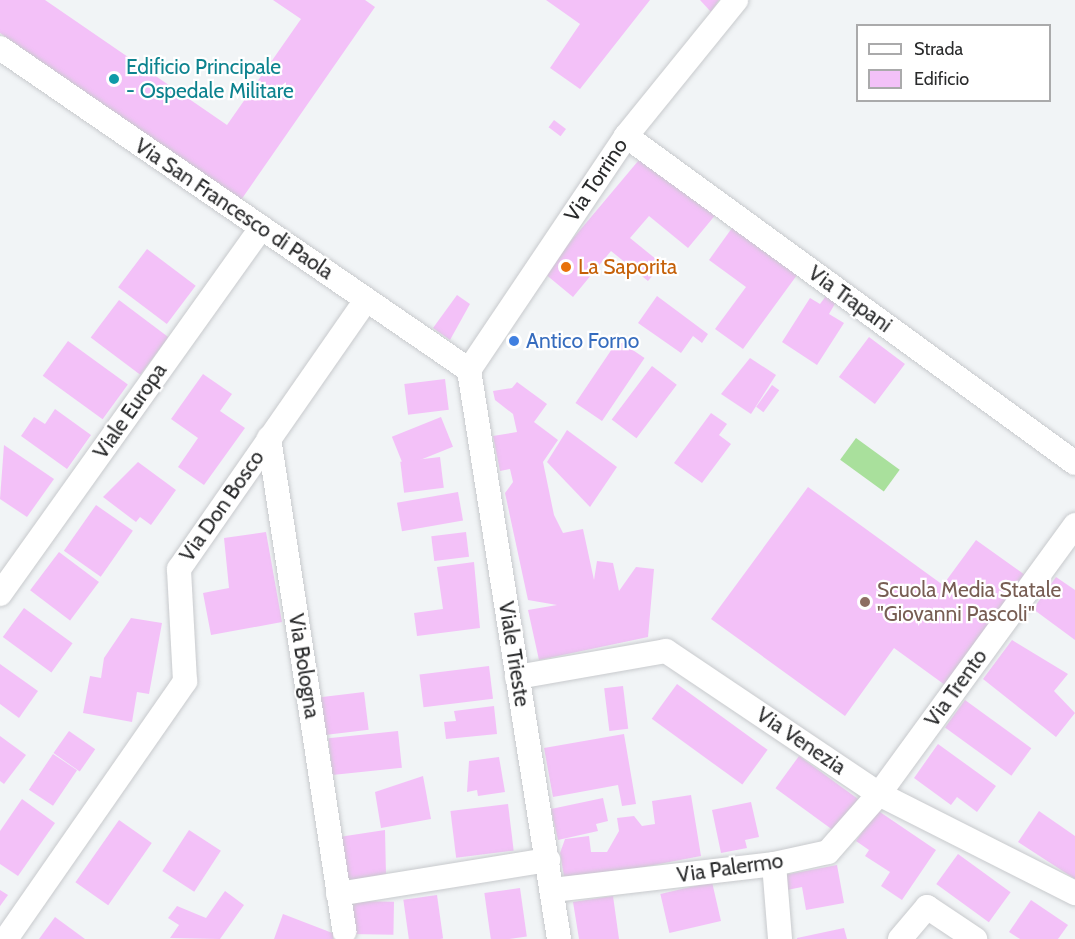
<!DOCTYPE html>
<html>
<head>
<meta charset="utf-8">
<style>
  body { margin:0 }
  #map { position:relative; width:1075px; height:939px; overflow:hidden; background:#f1f4f6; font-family:Cabin,sans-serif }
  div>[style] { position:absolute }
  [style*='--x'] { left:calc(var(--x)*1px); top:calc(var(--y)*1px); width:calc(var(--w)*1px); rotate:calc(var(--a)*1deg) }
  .green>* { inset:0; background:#a9e09c; transform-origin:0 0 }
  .building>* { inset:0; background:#f3c1f8; transform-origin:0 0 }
  .roads { filter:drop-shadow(0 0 2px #c8cacd) drop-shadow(0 0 2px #c8cacd) }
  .street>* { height:24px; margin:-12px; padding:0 12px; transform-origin:12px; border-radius:12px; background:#fff }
  .dots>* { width:16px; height:16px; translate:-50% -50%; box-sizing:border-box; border:3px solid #fff; border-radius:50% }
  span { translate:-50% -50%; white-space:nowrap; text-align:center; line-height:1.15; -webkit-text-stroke:4.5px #fff; paint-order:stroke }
  .culture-label { font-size:21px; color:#0d838f }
  .left { translate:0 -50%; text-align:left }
  .street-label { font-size:21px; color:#2a2b2c }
  .food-label { font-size:21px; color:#c56008 }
  .shop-label { font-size:21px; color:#366cbe }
  .education-label { font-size:21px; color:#785e54 }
  .legend { position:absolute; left:856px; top:24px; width:195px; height:78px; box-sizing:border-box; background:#fff; border:2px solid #aaaaab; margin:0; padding:8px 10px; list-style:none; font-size:18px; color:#2a2b2c }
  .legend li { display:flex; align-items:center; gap:12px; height:30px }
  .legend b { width:30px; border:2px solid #aaaaab }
</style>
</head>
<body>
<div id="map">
  <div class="green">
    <div style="left:856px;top:438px;width:54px;height:27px;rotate:36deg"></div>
  </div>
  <div class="building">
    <div style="clip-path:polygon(0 0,45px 0,227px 125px,301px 19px,273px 0,365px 0,375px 7px,241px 200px,0 33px)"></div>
    <div style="clip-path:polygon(546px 0,650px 0,580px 89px,550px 68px,580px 24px)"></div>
    <div style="clip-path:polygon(700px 0,719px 0,711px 12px)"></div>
    <div style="left:554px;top:120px;width:15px;height:9px;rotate:37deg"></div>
    <div style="clip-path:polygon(644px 154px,717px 213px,688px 248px,649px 216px,630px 238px,662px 264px,648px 281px,611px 251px,573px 297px,544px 273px)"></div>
    <div style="clip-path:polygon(732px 228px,797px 275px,743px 349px,715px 329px,746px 287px,709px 260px)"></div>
    <div style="left:147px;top:249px;width:61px;height:48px;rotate:37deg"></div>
    <div style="clip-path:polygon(457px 295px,470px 304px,450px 340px,433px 328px)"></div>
    <div style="clip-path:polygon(657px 296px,708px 334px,702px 343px,693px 336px,681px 353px,638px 323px)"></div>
    <div style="clip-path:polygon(826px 296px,836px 302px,829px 314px,844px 323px,817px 365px,782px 342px,810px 298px,820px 304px)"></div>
    <div style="left:119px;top:300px;width:62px;height:47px;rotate:37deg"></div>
    <div style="left:869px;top:337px;width:45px;height:50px;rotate:37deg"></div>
    <div style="left:618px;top:340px;width:32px;height:76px;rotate:34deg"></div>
    <div style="left:68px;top:341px;width:74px;height:43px;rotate:36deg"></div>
    <div style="clip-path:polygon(750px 358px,776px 375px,751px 414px,721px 394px)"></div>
    <div style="left:652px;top:366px;width:31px;height:67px;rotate:37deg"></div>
    <div style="clip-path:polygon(203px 374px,232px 394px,220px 411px,245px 428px,204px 485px,178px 467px,198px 438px,171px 419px)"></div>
    <div style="left:445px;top:379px;width:31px;height:41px;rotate:83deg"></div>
    <div style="clip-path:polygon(517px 382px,547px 404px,534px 422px,558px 440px,543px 462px,554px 515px,563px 533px,583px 529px,594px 580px,597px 561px,613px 563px,619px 591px,636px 567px,654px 569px,648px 637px,539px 660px,528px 610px,557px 605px,528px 600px,505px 493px,513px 482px,510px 469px,500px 471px,493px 436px,517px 432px,513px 414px,495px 400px,493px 391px,512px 388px)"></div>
    <div style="left:772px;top:385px;width:9px;height:27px;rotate:36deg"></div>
    <div style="clip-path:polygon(55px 409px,91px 435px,67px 469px,21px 436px,34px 417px,45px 424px)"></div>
    <div style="clip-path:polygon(711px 413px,727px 424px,719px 435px,731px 444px,702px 483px,674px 463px)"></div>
    <div style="left:441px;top:417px;width:32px;height:53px;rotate:68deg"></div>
    <div style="clip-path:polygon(567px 430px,617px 467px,590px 507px,547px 462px)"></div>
    <div style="clip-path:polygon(4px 445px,54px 479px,27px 517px,0 499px)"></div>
    <div style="left:440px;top:457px;width:31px;height:40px;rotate:83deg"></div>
    <div style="clip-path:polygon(138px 462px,176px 490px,151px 525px,140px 517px,136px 522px,103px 497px)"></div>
    <div style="clip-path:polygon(808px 487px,943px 585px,976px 540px,1025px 575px,945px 685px,894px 648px,845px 716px,711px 619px)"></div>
    <div style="left:458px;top:492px;width:29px;height:62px;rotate:80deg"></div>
    <div style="left:96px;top:505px;width:45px;height:56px;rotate:35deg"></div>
    <div style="clip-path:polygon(266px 532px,282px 622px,211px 635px,203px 593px,229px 588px,224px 538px)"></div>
    <div style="left:466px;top:532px;width:25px;height:35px;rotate:83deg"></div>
    <div style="left:59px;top:552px;width:50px;height:48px;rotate:37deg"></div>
    <div style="clip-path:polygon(474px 562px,480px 628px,417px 636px,414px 613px,443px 609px,437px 567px)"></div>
    <div style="clip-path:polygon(1056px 577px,1075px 590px,1075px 640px,1033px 609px)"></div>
    <div style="left:24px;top:608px;width:60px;height:36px;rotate:36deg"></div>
    <div style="clip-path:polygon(131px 618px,162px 623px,149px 694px,137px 692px,132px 722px,83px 713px,90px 676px,101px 678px,104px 658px)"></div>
    <div style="clip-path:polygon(1012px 640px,1068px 674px,1054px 691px,1075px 713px,1056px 737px,983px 679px)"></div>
    <div style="clip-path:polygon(0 664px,38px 691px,19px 718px,0 704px)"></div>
    <div style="left:489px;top:666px;width:33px;height:70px;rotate:83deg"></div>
    <div style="left:677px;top:684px;width:112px;height:43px;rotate:36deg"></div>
    <div style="left:623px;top:686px;width:43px;height:19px;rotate:83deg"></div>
    <div style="left:364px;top:692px;width:38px;height:44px;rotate:83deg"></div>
    <div style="left:965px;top:700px;width:82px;height:34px;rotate:36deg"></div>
    <div style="clip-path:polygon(494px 706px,497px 734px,446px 739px,444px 722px,456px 721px,454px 711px)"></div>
    <div style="left:69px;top:731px;width:32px;height:27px;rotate:35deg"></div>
    <div style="left:398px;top:731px;width:37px;height:70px;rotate:84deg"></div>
    <div style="clip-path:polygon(624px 734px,636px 804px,622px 806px,618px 785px,553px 797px,544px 748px)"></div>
    <div style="clip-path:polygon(0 736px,26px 755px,4px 784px,0 781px)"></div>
    <div style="clip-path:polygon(938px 744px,996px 786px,977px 812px,957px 797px,951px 805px,914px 778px)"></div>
    <div style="left:53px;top:754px;width:29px;height:43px;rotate:34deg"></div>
    <div style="left:799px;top:756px;width:73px;height:40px;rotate:36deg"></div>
    <div style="clip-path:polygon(499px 757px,505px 792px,478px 796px,477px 790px,467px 792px,469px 761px)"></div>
    <div style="clip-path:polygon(423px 776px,431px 819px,381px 828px,375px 792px)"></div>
    <div style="clip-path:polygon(691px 795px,701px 856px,565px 882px,560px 853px,565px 839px,589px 836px,591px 852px,607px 852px,619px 831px,617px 818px,634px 816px,642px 826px,655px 824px,652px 801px)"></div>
    <div style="clip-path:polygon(603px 798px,608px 821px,596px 824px,598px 831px,558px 840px,551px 809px)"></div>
    <div style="clip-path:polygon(22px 799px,55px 823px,18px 876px,0 864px,0 831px)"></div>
    <div style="clip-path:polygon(751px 802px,759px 837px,745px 840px,747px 848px,721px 853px,712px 810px)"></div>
    <div style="left:508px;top:804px;width:47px;height:58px;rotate:83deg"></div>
    <div style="clip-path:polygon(877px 810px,936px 850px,902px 900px,881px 886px,890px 872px,865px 856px,869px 850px,856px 841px)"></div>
    <div style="clip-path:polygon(1039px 811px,1075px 836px,1075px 879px,1018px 842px)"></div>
    <div style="left:119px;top:820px;width:40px;height:76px;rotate:35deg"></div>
    <div style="left:189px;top:830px;width:38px;height:49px;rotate:33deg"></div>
    <div style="clip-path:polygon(385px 830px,386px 876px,346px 883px,339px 837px)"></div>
    <div style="left:958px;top:854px;width:65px;height:37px;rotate:36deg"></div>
    <div style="clip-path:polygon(837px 865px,844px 903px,806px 910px,802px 887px,782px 891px,779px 876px)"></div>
    <div style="left:712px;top:882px;width:40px;height:53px;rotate:77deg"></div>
    <div style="left:520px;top:888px;width:49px;height:36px;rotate:82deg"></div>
    <div style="clip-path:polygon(0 890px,8px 895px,0 906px)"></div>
    <div style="clip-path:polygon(225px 891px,244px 905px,220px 939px,170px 938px,179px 925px,168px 918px,177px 906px,206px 918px)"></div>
    <div style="left:437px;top:895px;width:44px;height:34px;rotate:82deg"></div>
    <div style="clip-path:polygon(613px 896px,619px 939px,579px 939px,573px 902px)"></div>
    <div style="clip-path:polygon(1031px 900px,1068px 925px,1058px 939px,1020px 939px,1009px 932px)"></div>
    <div style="left:350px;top:901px;width:44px;height:33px;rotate:1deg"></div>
    <div style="clip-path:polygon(283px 914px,335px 934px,333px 939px,274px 939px)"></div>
    <div style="clip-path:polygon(55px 917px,85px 939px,39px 939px)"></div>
    <div style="clip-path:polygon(844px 928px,847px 939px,797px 939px,797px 938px)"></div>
  </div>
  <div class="roads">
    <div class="street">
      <div style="--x:0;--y:48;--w:569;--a:34.47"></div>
      <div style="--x:626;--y:136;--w:555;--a:36.07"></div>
      <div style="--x:469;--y:370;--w:576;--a:81.01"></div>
      <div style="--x:469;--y:370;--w:282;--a:-56.1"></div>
      <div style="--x:626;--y:136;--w:175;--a:-51"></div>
      <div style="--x:269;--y:438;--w:499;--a:81.3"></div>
      <div style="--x:0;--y:594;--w:450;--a:-54.5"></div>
      <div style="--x:517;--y:677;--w:151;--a:-9.9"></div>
      <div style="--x:666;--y:651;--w:257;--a:33.9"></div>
      <div style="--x:879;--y:794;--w:220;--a:26.8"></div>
      <div style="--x:774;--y:864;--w:75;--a:85.4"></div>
      <div style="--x:553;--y:890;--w:223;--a:-6.7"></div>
      <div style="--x:774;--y:864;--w:55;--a:-12.5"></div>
      <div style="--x:828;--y:852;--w:77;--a:-48.7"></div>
      <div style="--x:879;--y:794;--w:333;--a:-53.9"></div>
      <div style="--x:338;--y:894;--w:213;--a:-9.2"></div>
      <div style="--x:6;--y:939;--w:314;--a:-55.2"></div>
      <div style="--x:185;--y:681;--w:112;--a:-93.1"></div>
      <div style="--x:179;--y:569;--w:328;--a:-55.2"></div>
      <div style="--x:900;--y:939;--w:42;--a:-49.8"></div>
      <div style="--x:927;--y:907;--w:58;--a:33.7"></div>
    </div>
  </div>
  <div class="dots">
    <div style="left:114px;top:79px;background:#0f9aa8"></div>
    <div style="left:566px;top:267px;background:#e8710a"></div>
    <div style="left:514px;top:341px;background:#3f7fe0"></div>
    <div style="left:865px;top:602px;background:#8d6e63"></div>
  </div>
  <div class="culture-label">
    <span class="left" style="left:126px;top:79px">Edificio Principale<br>- Ospedale Militare</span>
  </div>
  <div class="street-label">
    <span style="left:596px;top:180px;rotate:-56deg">Via Torrino</span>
    <span style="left:234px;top:209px;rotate:34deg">Via San Francesco di Paola</span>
    <span style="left:850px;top:299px;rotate:36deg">Via Trapani</span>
    <span style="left:130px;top:411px;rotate:-55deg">Viale Europa</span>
    <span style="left:222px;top:506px;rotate:-55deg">Via Don Bosco</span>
    <span style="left:514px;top:654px;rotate:81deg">Viale Trieste</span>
    <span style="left:304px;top:666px;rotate:81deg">Via Bologna</span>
    <span style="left:956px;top:688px;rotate:-54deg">Via Trento</span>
    <span style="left:801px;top:741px;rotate:34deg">Via Venezia</span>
    <span style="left:730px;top:868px;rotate:-8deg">Via Palermo</span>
  </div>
  <div class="food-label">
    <span class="left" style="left:578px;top:267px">La Saporita</span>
  </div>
  <div class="shop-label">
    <span class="left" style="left:526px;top:341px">Antico Forno</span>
  </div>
  <div class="education-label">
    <span class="left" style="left:877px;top:602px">Scuola Media Statale<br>"Giovanni Pascoli"</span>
  </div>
  <ul class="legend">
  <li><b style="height:8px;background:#fff"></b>Strada</li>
  <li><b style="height:16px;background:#f3c1f8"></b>Edificio</li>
  </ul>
</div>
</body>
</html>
